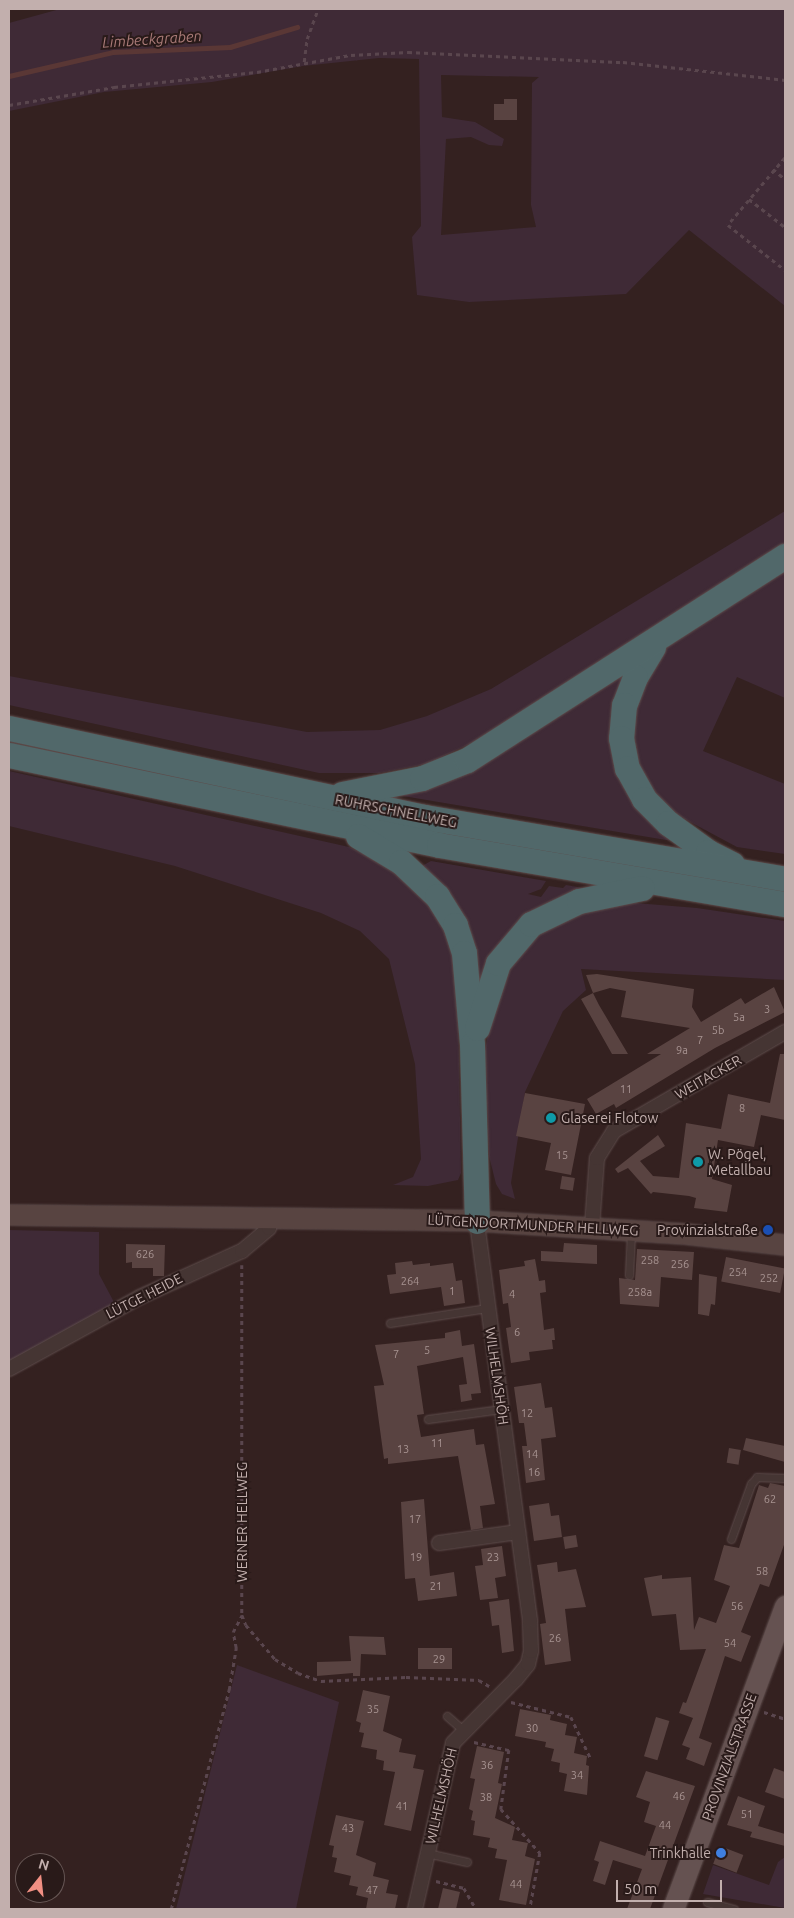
<!DOCTYPE html>
<html>
<head>
<meta charset="utf-8">
<style>
  body { margin:0 }
  #map { position:relative; width:794px; height:1918px; overflow:hidden; background:#342120; font-family:Ubuntu,sans-serif }
  div>[style] { position:absolute }
  [style*='--x'] { left:calc(var(--x)*1px); top:calc(var(--y)*1px); width:calc(var(--w)*1px); rotate:calc(var(--a)*1deg) }
  .green>* { inset:0; background:#3f2a36 }
  .stream>* { height:4.5px; margin:-2.25px; padding:0 2.25px; transform-origin:2.25px; border-radius:2.25px; background:#5a3735 }
  .building>* { inset:0; background:#594341; transform-origin:0 0 }
  .path>* { height:2.5px; margin-top:-1.25px; transform-origin:0; background:repeating-linear-gradient(90deg,#5a464e 0 4px,transparent 0 8px) }
  .roads { filter:drop-shadow(0 0 1px #5d4c4b) drop-shadow(0 0 1px #5d4c4b) }
  .service>* { height:7px; margin:-3.5px; padding:0 3.5px; transform-origin:3.5px; border-radius:3.5px; background:#453533 }
  .minor>* { height:14px; margin:-7px; padding:0 7px; transform-origin:7px; border-radius:7px; background:#453533 }
  .secondary>* { height:20px; margin:-10px; padding:0 10px; transform-origin:10px; border-radius:10px; background:#584441 }
  .primary>* { height:21px; margin:-10.5px; padding:0 10.5px; transform-origin:10.5px; border-radius:10.5px; background:#655251 }
  .motorway>* { height:25px; margin:-12.5px; padding:0 12.5px; transform-origin:12.5px; border-radius:12.5px; background:#51686a }
  .dots>* { width:14px; height:14px; translate:-50% -50%; box-sizing:border-box; border:2px solid #291a19; border-radius:50% }
  span { translate:-50% -50%; white-space:nowrap; text-align:center; line-height:1.15; -webkit-text-stroke:4px #291a19; paint-order:stroke }
  .number-label { font-size:11px; color:#a89492 }
  .number-label span { -webkit-text-stroke-width:0 }
  .street-label { font-size:14px; color:#c2afad }
  .poi-label { font-size:14px; color:#c2afad }
  .left { translate:0 -50%; text-align:left }
  .right { translate:-100% -50%; text-align:right }
  .water-label { font-size:15px; color:#a97a77; font-style:italic }
  .frame { position:absolute; inset:0; border:10px solid #c2afad; pointer-events:none }
  .north { position:absolute; left:15px; top:1853px; width:50px; height:50px; box-sizing:border-box; background:#291a19; border:1px solid #665654; border-radius:50%; rotate:16deg; font-size:14px; font-weight:700; line-height:20px; text-align:center; color:#c2afad }
  .north::after { content:''; display:block; margin:auto; width:18px; height:22px; background:#f18f83; clip-path:polygon(50% 0,100% 100%,50% 72%,0 100%) }
  .scale { position:absolute; left:616px; top:1880px; width:106px; height:22px; box-sizing:border-box; border:2px solid #c2afad; border-top:0; padding-left:6px; font-size:15px; line-height:18px; white-space:nowrap; color:#c2afad; -webkit-text-stroke:4px #291a19; paint-order:stroke }
</style>
</head>
<body>
<div id="map">
  <div class="green">
    <div style="clip-path:polygon(evenodd,60px 9px,785px 9px,785px 306px,689px 230px,626px 294px,469px 302px,417px 295px,412px 237px,421px 226px,419px 59px,379px 58px,303px 66px,212px 82px,104px 92px,9px 111px,9px 23px,60px 9px,441px 75px,539px 77px,532px 83px,531px 205px,536px 227px,441px 235px,446px 139px,471px 137px,489px 145px,502px 146px,504px 139px,475px 122px,442px 117px,441px 75px)"></div>
    <div style="clip-path:polygon(785px 511px,785px 698px,737px 677px,703px 751px,785px 784px,785px 854px,737px 847px,679px 816px,644px 782px,632px 749px,637px 690px,661px 656px,426px 764px,379px 773px,319px 773px,9px 705px,9px 676px,307px 732px,380px 730px,427px 716px,491px 689px)"></div>
    <div style="clip-path:polygon(627px 667px,611px 722px,672px 841px,385px 793px)"></div>
    <div style="clip-path:polygon(9px 771px,349px 847px,383px 863px,418px 888px,442px 917px,457px 955px,461px 1173px,458px 1180px,428px 1186px,393px 1185px,413px 1177px,421px 1159px,415px 1064px,389px 959px,360px 931px,321px 913px,175px 866px,9px 826px)"></div>
    <div style="clip-path:polygon(431px 861px,546px 881px,541px 889px,528px 894px,541px 897px,549px 886px,563px 888px,566px 885px,600px 891px,562px 900px,479px 992px,420px 867px)"></div>
    <div style="clip-path:polygon(623px 902px,697px 908px,785px 921px,785px 980px,581px 969px,586px 990px,563px 1011px,525px 1092px,511px 1183px,515px 1199px,502px 1194px,496px 1184px,489px 1156px,485px 1051px,496px 988px,522px 944px,564px 916px)"></div>
    <div style="clip-path:polygon(9px 1230px,99px 1232px,99px 1274px,115px 1304px,9px 1364px)"></div>
    <div style="clip-path:polygon(237px 1665px,339px 1702px,296px 1909px,176px 1909px)"></div>
    <div style="clip-path:polygon(785px 1857px,785px 1908px,703px 1894px,713px 1865px,769px 1885px,778px 1862px)"></div>
  </div>
  <div class="stream">
    <div style="--x:9;--y:76;--w:107;--a:-13"></div>
    <div style="--x:113;--y:52;--w:117;--a:-2.4"></div>
    <div style="--x:230;--y:47;--w:70;--a:-16.6"></div>
  </div>
  <div class="building">
    <div style="clip-path:polygon(504px 99px,517px 99px,517px 120px,494px 120px,494px 104px,504px 104px)"></div>
    <div style="clip-path:polygon(597px 974px,694px 989px,692px 1007px,701px 1022px,741px 998px,745px 1004px,774px 987px,785px 1012px,715px 1048px,616px 1108px,614px 1104px,596px 1114px,587px 1099px,661px 1054px,647px 1054px,690px 1028px,621px 1017px,626px 991px,610px 988px,593px 993px,586px 975px)"></div>
    <div style="clip-path:polygon(593px 993px,599px 1005px,628px 1054px,612px 1054px,581px 999px)"></div>
    <div style="clip-path:polygon(780px 1054px,785px 1054px,785px 1120px,761px 1115px,754px 1147px,718px 1140px,712px 1179px,732px 1185px,727px 1212px,694px 1208px,696px 1198px,689px 1196px,653px 1192px,651px 1194px,628px 1168px,618px 1173px,615px 1169px,658px 1135px,665px 1146px,640px 1161px,653px 1176px,679px 1178px,686px 1123px,721px 1129px,728px 1094px,770px 1103px)"></div>
    <div style="clip-path:polygon(525px 1093px,585px 1104px,571px 1175px,545px 1170px,551px 1143px,516px 1136px)"></div>
    <div style="left:562px;top:1176px;width:13px;height:13px;rotate:9deg"></div>
    <div style="clip-path:polygon(564px 1243px,597px 1245px,597px 1264px,541px 1261px,541px 1251px,563px 1252px)"></div>
    <div style="clip-path:polygon(126px 1244px,165px 1245px,164px 1276px,153px 1276px,153px 1268px,132px 1268px,132px 1262px,126px 1263px)"></div>
    <div style="clip-path:polygon(637px 1249px,694px 1252px,692px 1280px,661px 1277px,659px 1307px,620px 1304px,619px 1278px,635px 1280px)"></div>
    <div style="left:726px;top:1257px;width:60px;height:25px;rotate:11deg"></div>
    <div style="clip-path:polygon(535px 1259px,539px 1281px,545px 1280px,546px 1292px,540px 1293px,544px 1330px,554px 1328px,555px 1340px,552px 1340px,553px 1349px,529px 1352px,530px 1360px,511px 1363px,506px 1328px,511px 1327px,508px 1303px,503px 1304px,499px 1270px,525px 1266px,524px 1261px)"></div>
    <div style="clip-path:polygon(412px 1261px,413px 1265px,430px 1263px,430px 1266px,453px 1263px,456px 1281px,462px 1280px,465px 1303px,444px 1306px,441px 1287px,390px 1294px,387px 1275px,396px 1274px,395px 1263px)"></div>
    <div style="clip-path:polygon(699px 1274px,717px 1277px,715px 1305px,711px 1304px,709px 1316px,698px 1314px)"></div>
    <div style="clip-path:polygon(460px 1330px,462px 1346px,474px 1344px,481px 1393px,471px 1394px,472px 1400px,461px 1402px,459px 1385px,467px 1384px,463px 1357px,417px 1366px,424px 1414px,417px 1415px,421px 1437px,474px 1429px,476px 1445px,484px 1444px,495px 1504px,480px 1506px,483px 1528px,471px 1530px,458px 1456px,388px 1464px,388px 1458px,384px 1459px,374px 1386px,384px 1385px,375px 1345px,445px 1338px,445px 1333px)"></div>
    <div style="clip-path:polygon(541px 1383px,545px 1408px,552px 1407px,556px 1437px,541px 1439px,545px 1480px,526px 1483px,522px 1446px,527px 1446px,524px 1423px,519px 1423px,514px 1387px)"></div>
    <div style="clip-path:polygon(746px 1438px,785px 1446px,785px 1462px,743px 1450px)"></div>
    <div style="left:729px;top:1448px;width:12px;height:15px;rotate:9deg"></div>
    <div style="clip-path:polygon(770px 1483px,785px 1486px,785px 1542px,769px 1587px,760px 1584px,741px 1632px,751px 1636px,741px 1662px,725px 1656px,699px 1738px,712px 1743px,704px 1766px,686px 1759px,690px 1748px,682px 1745px,693px 1718px,679px 1713px,683px 1702px,686px 1703px,706px 1649px,680px 1650px,676px 1614px,652px 1616px,644px 1578px,662px 1575px,662px 1579px,691px 1577px,694px 1630px,699px 1617px,716px 1623px,730px 1586px,714px 1580px,724px 1545px,739px 1548px,759px 1485px,768px 1488px)"></div>
    <div style="clip-path:polygon(424px 1499px,430px 1576px,454px 1572px,457px 1596px,418px 1601px,415px 1578px,405px 1579px,401px 1502px)"></div>
    <div style="clip-path:polygon(549px 1503px,551px 1516px,559px 1515px,562px 1537px,534px 1541px,529px 1506px)"></div>
    <div style="left:576px;top:1535px;width:12px;height:13px;rotate:81deg"></div>
    <div style="clip-path:polygon(502px 1546px,506px 1576px,495px 1578px,498px 1598px,480px 1600px,475px 1566px,483px 1565px,481px 1549px)"></div>
    <div style="clip-path:polygon(557px 1562px,558px 1572px,576px 1569px,586px 1607px,565px 1609px,571px 1661px,545px 1665px,540px 1624px,546px 1623px,537px 1565px)"></div>
    <div style="clip-path:polygon(509px 1599px,514px 1651px,502px 1653px,499px 1625px,492px 1626px,489px 1602px)"></div>
    <div style="clip-path:polygon(349px 1636px,384px 1637px,386px 1655px,361px 1654px,360px 1676px,353px 1676px,353px 1673px,317px 1676px,317px 1662px,351px 1661px)"></div>
    <div style="left:452px;top:1648px;width:21px;height:34px;rotate:90deg"></div>
    <div style="clip-path:polygon(363px 1690px,390px 1696px,383px 1731px,402px 1739px,399px 1752px,416px 1755px,413px 1768px,424px 1770px,411px 1831px,384px 1825px,395px 1772px,383px 1770px,384px 1761px,376px 1759px,377px 1750px,361px 1747px,364px 1733px,359px 1732px,361px 1723px,356px 1721px)"></div>
    <div style="clip-path:polygon(520px 1709px,551px 1715px,550px 1720px,567px 1724px,565px 1735px,577px 1737px,574px 1753px,587px 1756px,586px 1765px,589px 1766px,587px 1795px,564px 1791px,567px 1774px,559px 1772px,560px 1763px,551px 1761px,554px 1749px,545px 1747px,546px 1742px,515px 1736px)"></div>
    <div style="left:656px;top:1717px;width:14px;height:41px;rotate:17deg"></div>
    <div style="clip-path:polygon(477px 1746px,504px 1752px,498px 1783px,502px 1784px,495px 1818px,515px 1827px,512px 1840px,528px 1843px,525px 1856px,535px 1859px,526px 1905px,499px 1900px,507px 1860px,495px 1858px,497px 1849px,488px 1847px,490px 1838px,473px 1835px,475px 1821px,471px 1820px,473px 1811px,469px 1809px,475px 1779px,470px 1778px)"></div>
    <div style="clip-path:polygon(774px 1768px,785px 1772px,785px 1799px,765px 1792px)"></div>
    <div style="clip-path:polygon(646px 1771px,695px 1786px,650px 1909px,627px 1909px,642px 1869px,613px 1860px,605px 1885px,593px 1881px,599px 1862px,594px 1860px,600px 1841px,645px 1856px,656px 1826px,644px 1822px,650px 1802px,636px 1797px)"></div>
    <div style="clip-path:polygon(738px 1796px,765px 1806px,758px 1826px,785px 1834px,785px 1846px,750px 1837px,752px 1832px,727px 1825px)"></div>
    <div style="clip-path:polygon(336px 1815px,364px 1821px,356px 1855px,376px 1863px,373px 1876px,389px 1880px,386px 1893px,398px 1895px,395px 1909px,366px 1909px,368px 1898px,356px 1895px,358px 1887px,349px 1885px,351px 1876px,334px 1872px,337px 1858px,332px 1857px,334px 1846px,329px 1845px)"></div>
    <div style="left:720px;top:1846px;width:25px;height:19px;rotate:21deg"></div>
    <div style="clip-path:polygon(443px 1888px,460px 1892px,456px 1909px,438px 1909px)"></div>
  </div>
  <div class="path">
    <div style="--x:304;--y:62;--w:23;--a:-83"></div>
    <div style="--x:307;--y:39;--w:32;--a:-70"></div>
    <div style="--x:9;--y:105;--w:107;--a:-9.7"></div>
    <div style="--x:114;--y:87;--w:144;--a:-6"></div>
    <div style="--x:257;--y:72;--w:96;--a:-10.3"></div>
    <div style="--x:351;--y:55;--w:57;--a:-3"></div>
    <div style="--x:408;--y:52;--w:215;--a:2.7"></div>
    <div style="--x:623;--y:62;--w:163;--a:6.3"></div>
    <div style="--x:785;--y:158;--w:88;--a:130.4"></div>
    <div style="--x:728;--y:225;--w:73;--a:38.3"></div>
    <div style="--x:773;--y:169;--w:16;--a:40"></div>
    <div style="--x:749;--y:199;--w:46;--a:37.9"></div>
    <div style="--x:242;--y:1265;--w:350;--a:90"></div>
    <div style="--x:242;--y:1615;--w:11;--a:68"></div>
    <div style="--x:246;--y:1625;--w:45;--a:49.5"></div>
    <div style="--x:275;--y:1659;--w:27;--a:31"></div>
    <div style="--x:298;--y:1673;--w:24;--a:19"></div>
    <div style="--x:321;--y:1681;--w:85;--a:-2.7"></div>
    <div style="--x:406;--y:1677;--w:73;--a:2.4"></div>
    <div style="--x:479;--y:1680;--w:12;--a:31"></div>
    <div style="--x:511;--y:1702;--w:62;--a:14"></div>
    <div style="--x:571;--y:1717;--w:47;--a:64.5"></div>
    <div style="--x:764;--y:1712;--w:22;--a:18"></div>
    <div style="--x:474;--y:1742;--w:36;--a:13"></div>
    <div style="--x:509;--y:1750;--w:60;--a:97.7"></div>
    <div style="--x:501;--y:1809;--w:59;--a:48.4"></div>
    <div style="--x:540;--y:1853;--w:57;--a:100.1"></div>
    <div style="--x:436;--y:1881;--w:29;--a:14"></div>
    <div style="--x:464;--y:1888;--w:24;--a:60"></div>
    <div style="--x:171;--y:1909;--w:227;--a:-75.2"></div>
    <div style="--x:229;--y:1690;--w:43;--a:-80.5"></div>
    <div style="--x:236;--y:1648;--w:16;--a:-101"></div>
    <div style="--x:233;--y:1632;--w:19;--a:-62"></div>
    <div style="--x:497;--y:1909;--w:2;--a:0"></div>
  </div>
  <div class="roads">
    <div class="service">
      <div style="--x:629;--y:1275;--w:42;--a:-87.3"></div>
      <div style="--x:390;--y:1323;--w:98;--a:-8.8"></div>
      <div style="--x:428;--y:1419;--w:74;--a:-7.8"></div>
      <div style="--x:731;--y:1539;--w:59;--a:-70"></div>
      <div style="--x:751;--y:1484;--w:9;--a:-49"></div>
      <div style="--x:757;--y:1477;--w:28;--a:2"></div>
      <div style="--x:447;--y:1716;--w:21;--a:41"></div>
      <div style="--x:427;--y:1853;--w:41;--a:12.7"></div>
      <div style="--x:707;--y:1902;--w:28;--a:15"></div>
    </div>
    <div class="minor">
      <div style="--x:592;--y:1227;--w:69;--a:-85.9"></div>
      <div style="--x:597;--y:1158;--w:32;--a:-58"></div>
      <div style="--x:614;--y:1131;--w:198;--a:-30.1"></div>
      <div style="--x:9;--y:1369;--w:149;--a:-28.8"></div>
      <div style="--x:140;--y:1297;--w:112;--a:-24.3"></div>
      <div style="--x:242;--y:1251;--w:35;--a:-40"></div>
      <div style="--x:269;--y:1228;--w:10;--a:-79"></div>
      <div style="--x:439;--y:1543;--w:80;--a:-7.9"></div>
      <div style="--x:415;--y:1909;--w:170;--a:-77.1"></div>
      <div style="--x:453;--y:1743;--w:90;--a:-45.5"></div>
      <div style="--x:516;--y:1679;--w:19;--a:-51"></div>
      <div style="--x:528;--y:1664;--w:13;--a:-77"></div>
      <div style="--x:531;--y:1651;--w:31;--a:-92"></div>
      <div style="--x:530;--y:1620;--w:403;--a:-97.6"></div>
    </div>
    <div class="secondary">
      <div style="--x:9;--y:1215;--w:468;--a:0.7"></div>
      <div style="--x:477;--y:1221;--w:208;--a:3.6"></div>
      <div style="--x:685;--y:1234;--w:101;--a:6.3"></div>
    </div>
    <div class="primary">
      <div style="--x:673;--y:1909;--w:323;--a:-69.7"></div>
    </div>
    <div class="motorway">
      <div style="--x:653;--y:647;--w:35;--a:121"></div>
      <div style="--x:635;--y:677;--w:30;--a:111"></div>
      <div style="--x:624;--y:705;--w:33;--a:95"></div>
      <div style="--x:621;--y:738;--w:31;--a:79"></div>
      <div style="--x:627;--y:768;--w:35;--a:61"></div>
      <div style="--x:644;--y:799;--w:34;--a:45"></div>
      <div style="--x:668;--y:823;--w:49;--a:35.9"></div>
      <div style="--x:708;--y:852;--w:27;--a:27"></div>
      <div style="--x:9;--y:728;--w:424;--a:12.1"></div>
      <div style="--x:424;--y:817;--w:366;--a:9.7"></div>
      <div style="--x:9;--y:755;--w:439;--a:11.8"></div>
      <div style="--x:439;--y:845;--w:351;--a:9.7"></div>
      <div style="--x:342;--y:794;--w:82;--a:-11.3"></div>
      <div style="--x:422;--y:778;--w:48;--a:-21.8"></div>
      <div style="--x:467;--y:760;--w:378;--a:-32.7"></div>
      <div style="--x:358;--y:836;--w:50;--a:31.2"></div>
      <div style="--x:401;--y:862;--w:50;--a:43.4"></div>
      <div style="--x:437;--y:896;--w:34;--a:58"></div>
      <div style="--x:455;--y:925;--w:29;--a:72"></div>
      <div style="--x:464;--y:953;--w:92;--a:85"></div>
      <div style="--x:472;--y:1045;--w:176;--a:88.4"></div>
      <div style="--x:477;--y:1028;--w:68;--a:-72.1"></div>
      <div style="--x:498;--y:963;--w:51;--a:-49.8"></div>
      <div style="--x:531;--y:924;--w:53;--a:-25.6"></div>
      <div style="--x:579;--y:901;--w:64;--a:-11.7"></div>
    </div>
  </div>
  <div class="dots">
    <div style="left:551px;top:1118px;background:#0f9aa8"></div>
    <div style="left:698px;top:1162px;background:#0f9aa8"></div>
    <div style="left:768px;top:1230px;background:#1a4fb4"></div>
    <div style="left:721px;top:1853px;background:#3f7fe0"></div>
  </div>
  <div class="number-label">
    <span style="left:767px;top:1009px">3</span>
    <span style="left:739px;top:1017px">5a</span>
    <span style="left:718px;top:1030px">5b</span>
    <span style="left:700px;top:1040px">7</span>
    <span style="left:682px;top:1050px">9a</span>
    <span style="left:626px;top:1089px">11</span>
    <span style="left:742px;top:1108px">8</span>
    <span style="left:562px;top:1155px">15</span>
    <span style="left:145px;top:1254px">626</span>
    <span style="left:650px;top:1260px">258</span>
    <span style="left:680px;top:1264px">256</span>
    <span style="left:738px;top:1272px">254</span>
    <span style="left:769px;top:1278px">252</span>
    <span style="left:410px;top:1281px">264</span>
    <span style="left:452px;top:1291px">1</span>
    <span style="left:640px;top:1292px">258a</span>
    <span style="left:512px;top:1294px">4</span>
    <span style="left:517px;top:1332px">6</span>
    <span style="left:427px;top:1350px">5</span>
    <span style="left:396px;top:1354px">7</span>
    <span style="left:527px;top:1413px">12</span>
    <span style="left:437px;top:1443px">11</span>
    <span style="left:403px;top:1449px">13</span>
    <span style="left:532px;top:1454px">14</span>
    <span style="left:534px;top:1472px">16</span>
    <span style="left:770px;top:1499px">62</span>
    <span style="left:415px;top:1519px">17</span>
    <span style="left:416px;top:1557px">19</span>
    <span style="left:493px;top:1557px">23</span>
    <span style="left:762px;top:1571px">58</span>
    <span style="left:436px;top:1586px">21</span>
    <span style="left:737px;top:1606px">56</span>
    <span style="left:555px;top:1638px">26</span>
    <span style="left:730px;top:1643px">54</span>
    <span style="left:439px;top:1659px">29</span>
    <span style="left:373px;top:1709px">35</span>
    <span style="left:532px;top:1728px">30</span>
    <span style="left:487px;top:1765px">36</span>
    <span style="left:577px;top:1775px">34</span>
    <span style="left:679px;top:1796px">46</span>
    <span style="left:486px;top:1797px">38</span>
    <span style="left:402px;top:1806px">41</span>
    <span style="left:747px;top:1814px">51</span>
    <span style="left:665px;top:1825px">44</span>
    <span style="left:348px;top:1828px">43</span>
    <span style="left:516px;top:1884px">44</span>
    <span style="left:372px;top:1890px">47</span>
  </div>
  <div class="street-label">
    <span style="left:396px;top:811px;rotate:11deg">RUHRSCHNELLWEG</span>
    <span style="left:708px;top:1077px;rotate:-30deg">WEITACKER</span>
    <span style="left:533px;top:1225px;rotate:3deg">LÜTGENDORTMUNDER HELLWEG</span>
    <span style="left:144px;top:1296px;rotate:-27deg">LÜTGE HEIDE</span>
    <span style="left:497px;top:1376px;rotate:82deg">WILHELMSHÖH</span>
    <span style="left:242px;top:1522px;rotate:-90deg">WERNER HELLWEG</span>
    <span style="left:729px;top:1757px;rotate:-70deg">PROVINZIALSTRASSE</span>
    <span style="left:441px;top:1796px;rotate:-77deg">WILHELMSHÖH</span>
  </div>
  <div class="poi-label">
    <span class="left" style="left:561px;top:1118px">Glaserei Flotow</span>
    <span class="left" style="left:708px;top:1162px">W. Pögel,<br>Metallbau</span>
    <span class="right" style="left:758px;top:1230px">Provinzialstraße</span>
    <span class="right" style="left:711px;top:1853px">Trinkhalle</span>
  </div>
  <div class="water-label">
    <span style="left:152px;top:39px;rotate:-4deg">Limbeckgraben</span>
  </div>
  <div class="frame"></div>
  <div class="north">N</div>
  <div class="scale">50 m</div>
</div>
</body>
</html>
